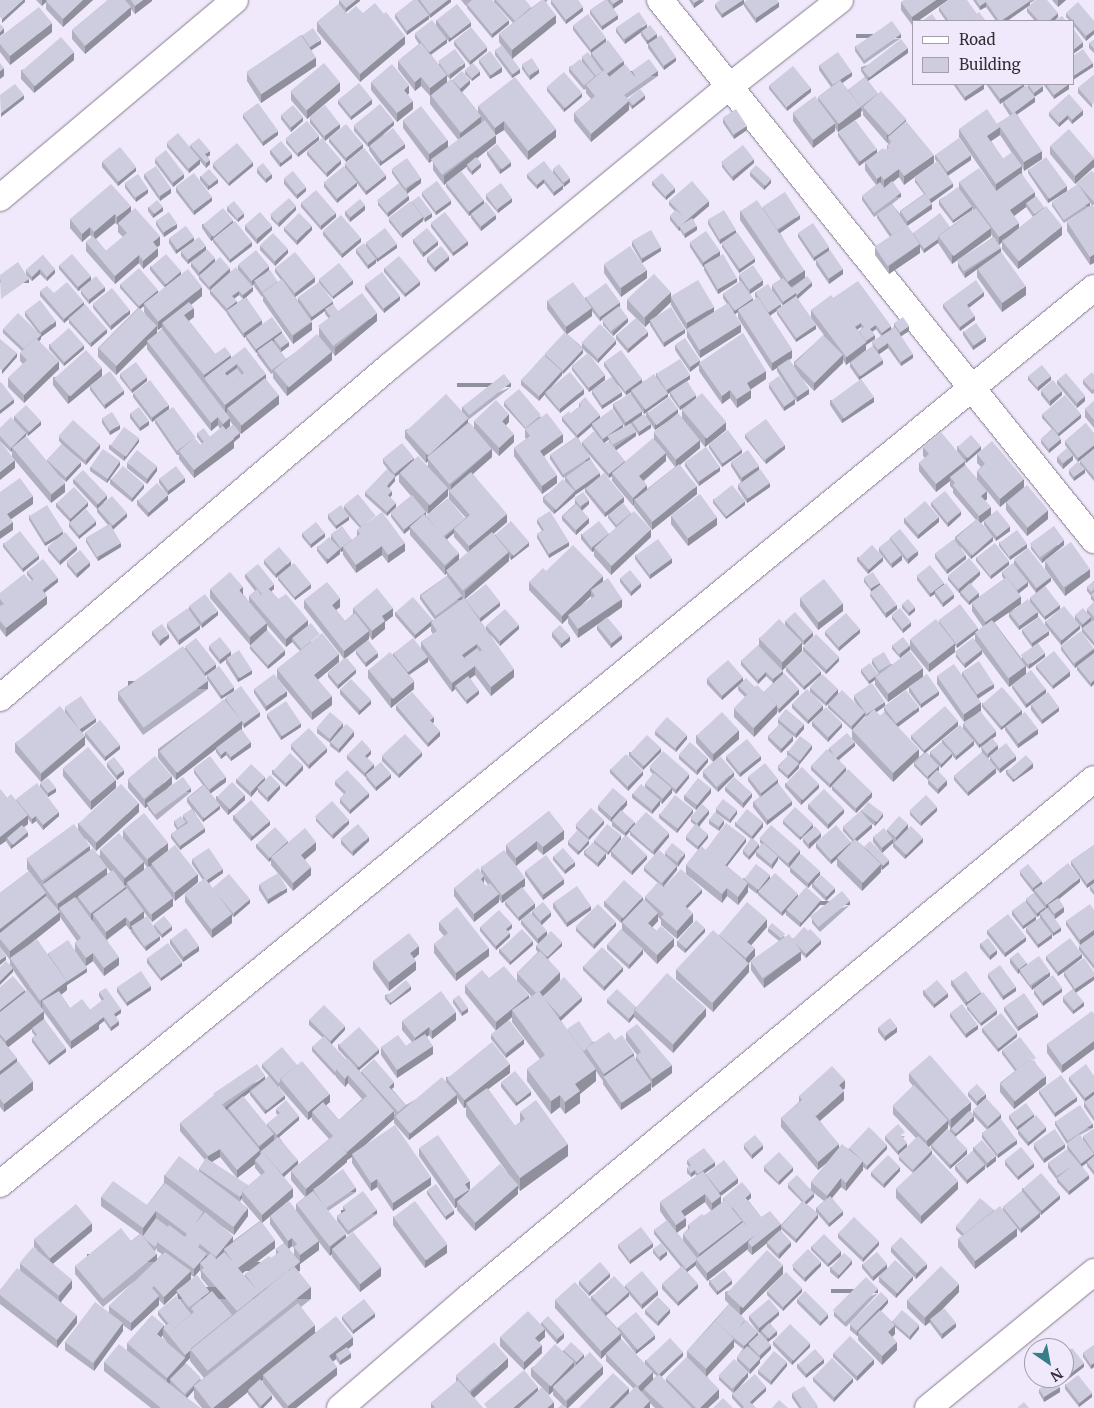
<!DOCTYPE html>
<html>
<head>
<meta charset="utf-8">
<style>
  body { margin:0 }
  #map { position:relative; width:1094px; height:1408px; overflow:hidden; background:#f0e8fb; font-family:Merriweather,serif }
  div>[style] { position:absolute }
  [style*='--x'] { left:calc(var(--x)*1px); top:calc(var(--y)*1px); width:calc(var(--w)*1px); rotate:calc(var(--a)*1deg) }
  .roads { filter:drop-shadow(0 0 1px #837c8d) drop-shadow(0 0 1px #837c8d) }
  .street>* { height:26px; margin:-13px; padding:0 13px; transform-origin:13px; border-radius:13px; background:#fff }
  .wall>* { inset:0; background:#b0b0c0 }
  .shaded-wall>* { inset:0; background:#90909c; transform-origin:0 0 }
  .building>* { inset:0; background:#cdcddf; transform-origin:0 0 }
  span { translate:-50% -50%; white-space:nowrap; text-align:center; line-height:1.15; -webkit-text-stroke:5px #f0e8fb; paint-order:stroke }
  .legend { position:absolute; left:912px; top:20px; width:162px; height:65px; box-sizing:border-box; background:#f0e8fb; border:1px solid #a49eac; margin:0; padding:6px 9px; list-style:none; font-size:15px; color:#312e35 }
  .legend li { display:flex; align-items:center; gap:10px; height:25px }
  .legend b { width:25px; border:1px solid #a49eac }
  .north { position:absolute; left:1024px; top:1338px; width:50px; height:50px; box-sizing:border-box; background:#f0e8fb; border:1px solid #a49eac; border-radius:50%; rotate:147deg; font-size:14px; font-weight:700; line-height:20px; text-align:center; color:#312e35 }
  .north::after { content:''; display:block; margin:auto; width:18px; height:22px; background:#377e89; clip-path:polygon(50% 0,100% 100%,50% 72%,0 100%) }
</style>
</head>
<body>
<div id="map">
  <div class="roads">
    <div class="street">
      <div style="--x:660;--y:0;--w:693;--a:51.21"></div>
      <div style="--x:0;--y:198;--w:307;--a:-40.1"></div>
      <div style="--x:0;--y:698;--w:512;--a:-40.41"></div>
      <div style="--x:390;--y:366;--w:439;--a:-39.5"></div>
      <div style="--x:729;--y:87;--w:141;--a:-38.1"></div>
      <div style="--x:0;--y:1184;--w:1414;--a:-39.32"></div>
      <div style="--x:340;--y:1408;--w:169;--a:-40.7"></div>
      <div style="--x:468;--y:1298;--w:813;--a:-39.66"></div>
      <div style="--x:928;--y:1408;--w:215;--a:-39.3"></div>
    </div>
  </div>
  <div class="wall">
    <div style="clip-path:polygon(36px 0,93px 0,63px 27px,46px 9px,46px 2px,42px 6px)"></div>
    <div style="clip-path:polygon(108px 0,152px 0,152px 1px,135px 14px,131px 9px,131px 15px,85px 54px,72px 39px,72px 30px)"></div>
    <div style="clip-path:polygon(339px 0,360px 0,346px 12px,347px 14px,363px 13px,384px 14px,405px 44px,360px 82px,317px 31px,317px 22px,339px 4px)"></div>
    <div style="clip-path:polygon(417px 0,451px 0,451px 2px,430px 18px,429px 16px,429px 19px,407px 35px,395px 18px,395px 14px,423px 8px)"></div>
    <div style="clip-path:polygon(461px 0,492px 0,509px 24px,492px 38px,467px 8px,467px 6px,466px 6px)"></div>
    <div style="clip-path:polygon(494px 0,525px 0,531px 8px,542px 0,548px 0,546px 2px,556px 23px,512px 59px,520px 73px,512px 78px,495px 55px,495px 50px,502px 46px,499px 42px,499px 34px,513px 23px,494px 2px)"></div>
    <div style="clip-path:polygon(551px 0,578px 0,583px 11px,566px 24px,551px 4px)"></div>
    <div style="clip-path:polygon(605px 0,623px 0,623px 2px,613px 8px,618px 19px,602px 30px,590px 14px,590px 10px)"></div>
    <div style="clip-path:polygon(689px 0,704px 0,704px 1px,694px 8px)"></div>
    <div style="clip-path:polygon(744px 0,744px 4px,722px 18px,715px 8px,715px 4px)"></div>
    <div style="clip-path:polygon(948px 0,918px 21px,913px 21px,912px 25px,901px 10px,901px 2px)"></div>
    <div style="clip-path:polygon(973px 0,1035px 0,1031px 3px,1030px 2px,1030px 5px,1007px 21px,996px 21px,986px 7px,980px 10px)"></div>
    <div style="clip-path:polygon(1052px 0,1066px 0,1058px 7px)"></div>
    <div style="clip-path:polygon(744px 2px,779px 7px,756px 23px,744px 6px)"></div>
    <div style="clip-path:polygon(939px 7px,977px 14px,986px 21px,946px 21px,939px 11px)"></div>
    <div style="clip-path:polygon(1027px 8px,1058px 17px,1054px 21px,1035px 21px,1027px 12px)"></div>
    <div style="clip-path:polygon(1066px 13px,1094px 21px,1094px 34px,1086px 41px,1073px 25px,1073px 21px,1070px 21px,1066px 17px)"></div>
    <div style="clip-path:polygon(436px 20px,471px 26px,449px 42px,447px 39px,447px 43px,431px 55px,439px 65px,439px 62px,465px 67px,450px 79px,447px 76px,447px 82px,452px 80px,470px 84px,462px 92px,478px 112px,478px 106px,556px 137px,528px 160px,504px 130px,496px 135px,496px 143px,477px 158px,481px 167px,472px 175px,467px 169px,467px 166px,444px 185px,433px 170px,433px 162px,459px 141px,430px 104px,430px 96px,421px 86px,415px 91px,398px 69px,398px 61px,419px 44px,415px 38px,415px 34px,436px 25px)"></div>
    <div style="clip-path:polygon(573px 25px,606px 42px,624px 65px,632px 73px,632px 71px,658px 76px,627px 98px,627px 99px,645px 99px,632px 109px,629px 105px,629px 110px,591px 142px,574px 121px,574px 113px,591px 99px,586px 93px,586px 89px,584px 90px,569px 72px,569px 67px,582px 61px,582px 57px,591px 56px,591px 53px,573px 30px)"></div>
    <div style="clip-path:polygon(647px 27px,657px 37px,676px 61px,664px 70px,648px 48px,648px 44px,647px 44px,641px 35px,641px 32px,625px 44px,616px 32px,616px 28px)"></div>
    <div style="clip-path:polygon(52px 32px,10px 65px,0 52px,0 37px)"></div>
    <div style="clip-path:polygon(301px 35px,321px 44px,311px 50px,316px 66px,261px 103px,247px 81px,247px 73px)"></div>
    <div style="clip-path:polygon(901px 38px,864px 64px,855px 51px,855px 46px)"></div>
    <div style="clip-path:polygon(1094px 40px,1094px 53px,1089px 48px,1089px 43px)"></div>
    <div style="clip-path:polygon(454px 41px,487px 51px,470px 65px,454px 45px)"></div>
    <div style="clip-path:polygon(evenodd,908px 53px,868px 81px,878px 94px,906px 119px,904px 185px,899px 177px,893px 182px,901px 197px,892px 204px,900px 214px,900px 211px,924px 194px,915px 182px,915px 178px,937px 162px,935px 159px,935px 155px,971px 160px,948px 176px,953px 187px,931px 203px,932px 209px,907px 226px,913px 234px,913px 233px,950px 227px,973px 210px,972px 208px,972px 210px,953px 223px,939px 205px,939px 200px,959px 189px,959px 182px,996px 191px,959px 137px,959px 129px,997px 124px,1010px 116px,1003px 105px,1003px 102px,1000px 104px,986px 84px,1024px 84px,1024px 86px,1028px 87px,1028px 84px,1042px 84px,1043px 91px,1034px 97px,1035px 102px,1017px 114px,1042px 159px,1024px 171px,1022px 166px,1022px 174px,1035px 197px,1062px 235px,1018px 269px,1002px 249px,1002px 242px,999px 245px,1001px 252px,1026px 295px,1002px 312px,977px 277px,977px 269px,965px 278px,958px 267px,958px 263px,993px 237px,991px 234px,991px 236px,952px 264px,938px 243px,924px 253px,920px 247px,920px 253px,889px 274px,875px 255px,875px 247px,890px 237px,877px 218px,877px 215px,874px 217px,862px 200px,862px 196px,876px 185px,865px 170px,865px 162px,870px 158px,859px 166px,838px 136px,838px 132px,877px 153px,885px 150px,887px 149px,887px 146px,888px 144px,888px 143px,887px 143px,863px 115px,863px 111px,861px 112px,861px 116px,838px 132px,835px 128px,835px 131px,813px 148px,793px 121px,793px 113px,818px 100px,818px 97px,831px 87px,819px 70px,819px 65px,852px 76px,842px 83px,848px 90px,865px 77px,861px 71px,861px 67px,908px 53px,1000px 135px,1012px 153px,1003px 159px,991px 141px,1000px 135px,908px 53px,1026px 207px,1033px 217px,1019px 228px,1014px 216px,1026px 207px)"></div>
    <div style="clip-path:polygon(479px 59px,502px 72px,490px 79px,479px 63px)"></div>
    <div style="clip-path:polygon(74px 60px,34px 93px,21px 79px,21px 70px)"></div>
    <div style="clip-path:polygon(522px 65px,539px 73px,530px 80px,522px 69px)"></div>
    <div style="clip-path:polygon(465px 70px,480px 75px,472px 81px,465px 74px)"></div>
    <div style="clip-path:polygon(1094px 75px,1092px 108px,1078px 93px,1078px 88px)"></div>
    <div style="clip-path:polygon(371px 82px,409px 93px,408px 95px,413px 109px,397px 122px,371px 90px)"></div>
    <div style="clip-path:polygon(953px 84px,983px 84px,984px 89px,965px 101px)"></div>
    <div style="clip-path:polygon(1043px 84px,1068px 84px,1069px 89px,1054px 99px)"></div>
    <div style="clip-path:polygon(769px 85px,811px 92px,787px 111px,769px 89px)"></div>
    <div style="clip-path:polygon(547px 87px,582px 97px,564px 112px,547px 91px)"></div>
    <div style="clip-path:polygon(340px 91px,307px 119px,291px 100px,291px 92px)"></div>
    <div style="clip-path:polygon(338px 100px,372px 104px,351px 120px,338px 104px)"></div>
    <div style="clip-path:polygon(1049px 112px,1083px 115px,1072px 124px,1068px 119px,1059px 127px,1049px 116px)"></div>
    <div style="clip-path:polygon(243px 114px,278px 135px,263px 146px,243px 118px)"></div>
    <div style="clip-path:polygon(281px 115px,303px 121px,291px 132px,281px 119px)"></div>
    <div style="clip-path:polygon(310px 118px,340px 128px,325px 141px,310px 123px)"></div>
    <div style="clip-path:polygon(723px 119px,747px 130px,734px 139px,723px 123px)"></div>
    <div style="clip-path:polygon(403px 120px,448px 148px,429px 163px,403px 128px)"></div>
    <div style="clip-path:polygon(394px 125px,383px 135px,405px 148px,380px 166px,369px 150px,369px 147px,368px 147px,354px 131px,354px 126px)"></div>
    <div style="clip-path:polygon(329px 138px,363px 148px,346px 162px,329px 142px)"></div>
    <div style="clip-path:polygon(286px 139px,319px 140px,298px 157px,286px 143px)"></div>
    <div style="clip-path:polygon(167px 143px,190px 148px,190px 145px,210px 155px,208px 157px,210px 164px,206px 168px,200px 161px,200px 164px,189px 173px,167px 147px)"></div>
    <div style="clip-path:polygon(1050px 146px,1094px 158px,1094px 167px,1075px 184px,1050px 154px)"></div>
    <div style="clip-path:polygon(270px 150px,292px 158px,280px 167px,270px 154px)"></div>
    <div style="clip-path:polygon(307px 151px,341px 164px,327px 177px,307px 155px)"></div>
    <div style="clip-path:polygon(487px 151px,511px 166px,500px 174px,487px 155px)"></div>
    <div style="clip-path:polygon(155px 159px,184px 178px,173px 187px,155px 163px)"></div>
    <div style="clip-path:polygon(102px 162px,136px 171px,118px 186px,102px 167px)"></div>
    <div style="clip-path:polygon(722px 163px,754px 163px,733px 181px,722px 167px)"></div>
    <div style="clip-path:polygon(213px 164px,253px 166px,229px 186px,213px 168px)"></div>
    <div style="clip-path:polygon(345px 164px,386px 179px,366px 195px,357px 183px,357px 186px,337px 203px,324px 187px,324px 183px,345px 167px)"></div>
    <div style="clip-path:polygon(257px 168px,272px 178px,266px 183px,257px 173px)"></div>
    <div style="clip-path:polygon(392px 169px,421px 183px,407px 193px,409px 200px,388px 217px,378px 205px,378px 201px,401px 186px,392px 173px)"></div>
    <div style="clip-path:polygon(553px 169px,570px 182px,564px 187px,559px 180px,563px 189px,554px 196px,544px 183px,537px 189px,527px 178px,527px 174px,553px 173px)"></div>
    <div style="clip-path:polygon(1028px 169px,1067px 191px,1048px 203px,1028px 173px)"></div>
    <div style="clip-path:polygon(1092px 171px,1094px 204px,1093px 205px,1090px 265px,1067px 231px,1067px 222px,1092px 205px,1088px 200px,1090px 206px,1064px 223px,1052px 206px,1052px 202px,1077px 185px,1077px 183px)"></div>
    <div style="clip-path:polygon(750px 172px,771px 183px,764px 190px,750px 176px)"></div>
    <div style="clip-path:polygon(144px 174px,171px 193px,160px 201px,144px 178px)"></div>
    <div style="clip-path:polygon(200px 176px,218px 183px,208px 190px,200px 180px)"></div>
    <div style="clip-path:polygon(284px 179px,306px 191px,297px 199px,284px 184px)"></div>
    <div style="clip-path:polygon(652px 181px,675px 192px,666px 200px,652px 185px)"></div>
    <div style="clip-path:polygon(125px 183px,148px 193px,136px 202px,125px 188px)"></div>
    <div style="clip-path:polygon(446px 183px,484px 203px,496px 219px,481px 231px,471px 218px,471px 215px,469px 216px,446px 187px)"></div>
    <div style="clip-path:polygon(176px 187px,212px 201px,194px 215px,176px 192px)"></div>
    <div style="clip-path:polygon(422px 192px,451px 204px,436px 215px,422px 196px)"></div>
    <div style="clip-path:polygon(486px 194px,512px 202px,498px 213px,486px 199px)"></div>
    <div style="clip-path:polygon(412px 201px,432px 217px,425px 222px,423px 219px,423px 221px,402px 238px,389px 222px,389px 218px,412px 204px)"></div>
    <div style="clip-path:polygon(669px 201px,709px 206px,693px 219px,697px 230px,685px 238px,680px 230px,679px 231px,670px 220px,670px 216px,675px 211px,669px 205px)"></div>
    <div style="clip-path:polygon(301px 203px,336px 217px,321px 230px,301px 207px)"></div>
    <div style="clip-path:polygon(227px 206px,244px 217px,238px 222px,227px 211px)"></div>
    <div style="clip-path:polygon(148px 207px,163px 211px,153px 218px,148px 211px)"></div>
    <div style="clip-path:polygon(evenodd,763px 208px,800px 219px,780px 233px,805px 277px,812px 286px,798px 299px,816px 329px,796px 342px,777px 314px,777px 310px,770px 316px,792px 358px,789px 360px,794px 367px,794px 362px,824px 335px,811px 318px,811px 310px,833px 298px,891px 329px,894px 327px,894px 323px,909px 331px,901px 336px,913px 358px,901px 366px,888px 348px,879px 354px,883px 364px,859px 380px,850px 367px,850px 362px,846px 365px,843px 360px,843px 363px,814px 391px,801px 377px,809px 394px,797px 402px,795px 399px,795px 404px,784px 411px,769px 388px,769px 384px,794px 398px,777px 371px,777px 368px,772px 371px,738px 318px,738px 312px,735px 314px,741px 332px,700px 358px,687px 337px,687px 331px,671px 305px,671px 302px,653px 319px,685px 333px,664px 347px,650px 325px,650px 322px,645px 327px,627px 309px,627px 300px,671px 296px,714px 312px,727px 304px,723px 298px,723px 294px,740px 282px,739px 279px,739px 275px,763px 285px,750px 294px,753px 301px,756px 299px,755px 296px,755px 292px,772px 290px,772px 285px,781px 279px,740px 220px,740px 211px,763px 208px,772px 290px,783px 306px,781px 307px,772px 290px,763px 208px,861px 327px,862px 328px,859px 331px,859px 332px,857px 329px,861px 327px,763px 208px,876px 329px,881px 336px,872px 342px,873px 346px,850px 362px,866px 350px,866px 345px,875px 339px,872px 332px,876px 329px)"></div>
    <div style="clip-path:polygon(296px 210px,279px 227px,271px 219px,271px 215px)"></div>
    <div style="clip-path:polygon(365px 210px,350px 222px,345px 215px,345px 211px)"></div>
    <div style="clip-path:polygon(evenodd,131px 212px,160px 245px,157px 247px,158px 256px,143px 269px,139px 263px,115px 284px,86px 251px,86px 242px,92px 237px,90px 235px,82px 242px,70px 228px,70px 219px,131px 212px,115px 223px,118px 225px,118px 232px,123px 237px,106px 251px,96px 239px,115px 223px)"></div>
    <div style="clip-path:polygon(708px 220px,736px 232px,755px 262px,739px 273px,722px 247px,722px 243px,720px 244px,708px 224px)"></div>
    <div style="clip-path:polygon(156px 221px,177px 228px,164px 237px,156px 225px)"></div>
    <div style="clip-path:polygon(233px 222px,252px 246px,230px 263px,213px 242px,213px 240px,211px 241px,202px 228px,202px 224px)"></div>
    <div style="clip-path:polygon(431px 223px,468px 245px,453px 256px,431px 227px)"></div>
    <div style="clip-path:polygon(245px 225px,272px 230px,257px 244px,245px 230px)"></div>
    <div style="clip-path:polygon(186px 226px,176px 254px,169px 243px,169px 239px)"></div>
    <div style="clip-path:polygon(284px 227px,312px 230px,297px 245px,284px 231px)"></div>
    <div style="clip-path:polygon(323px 231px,361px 242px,342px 258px,323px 235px)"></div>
    <div style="clip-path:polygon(798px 233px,829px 251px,843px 274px,829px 284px,816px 265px,816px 260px,822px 256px,814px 261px,798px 237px)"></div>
    <div style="clip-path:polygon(413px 239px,438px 245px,423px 257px,413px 243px)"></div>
    <div style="clip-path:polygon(366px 242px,397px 248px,377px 262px,376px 260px,376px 263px,368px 269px,356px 253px,356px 249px,366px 246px)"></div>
    <div style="clip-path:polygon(632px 242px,661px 251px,642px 263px,632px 246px)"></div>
    <div style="clip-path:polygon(690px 243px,720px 256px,714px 260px,737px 282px,718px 294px,704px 270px,704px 266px,703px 267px,690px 247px)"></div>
    <div style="clip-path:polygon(260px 245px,288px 253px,275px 266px,260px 250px)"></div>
    <div style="clip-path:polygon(evenodd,206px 250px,215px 261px,230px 272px,238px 269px,238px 265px,269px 270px,265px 274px,278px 282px,281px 280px,275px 272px,275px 268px,315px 282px,295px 297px,298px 301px,298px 298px,319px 283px,319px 279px,353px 284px,333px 299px,320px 284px,338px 312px,377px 321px,335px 356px,332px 352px,332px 360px,287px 396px,273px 378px,273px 373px,271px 374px,257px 355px,257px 352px,256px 353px,246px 339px,246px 336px,244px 338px,227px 314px,227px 313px,210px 294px,210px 291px,199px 279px,199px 277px,191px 267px,191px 263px,200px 255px,188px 264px,181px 256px,181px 251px,206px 250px,254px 284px,254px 286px,262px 297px,263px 296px,263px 301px,293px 344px,312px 330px,311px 321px,325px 311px,325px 314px,330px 320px,319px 328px,319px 336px,286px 359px,281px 352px,289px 346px,282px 333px,262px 324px,246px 297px,253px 291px,252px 285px,254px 284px,206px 250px,239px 295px,243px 299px,237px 303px,234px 299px,239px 295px)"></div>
    <div style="clip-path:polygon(43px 255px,55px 273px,47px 281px,40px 274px,32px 281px,26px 275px,26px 270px)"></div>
    <div style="clip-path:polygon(427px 257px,449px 260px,435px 272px,427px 262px)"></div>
    <div style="clip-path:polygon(59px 265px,91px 280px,105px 291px,89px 304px,81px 294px,81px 290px,78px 291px,59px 269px)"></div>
    <div style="clip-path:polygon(604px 265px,647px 278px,621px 297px,604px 273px)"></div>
    <div style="clip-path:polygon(evenodd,150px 266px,181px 275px,202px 296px,191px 305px,194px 317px,189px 321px,215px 354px,231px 358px,266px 379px,279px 404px,241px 434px,240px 433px,240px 437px,234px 442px,234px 448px,194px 478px,179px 459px,179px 455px,177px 455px,155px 423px,155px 420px,152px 422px,133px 397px,133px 393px,169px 409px,160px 416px,196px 440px,200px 445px,202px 444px,197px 437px,197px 433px,210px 437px,220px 429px,218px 425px,211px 431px,147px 349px,147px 344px,116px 375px,98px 357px,98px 348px,138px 308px,120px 288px,120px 284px,158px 293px,165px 288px,150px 270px,150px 266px,144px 306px,144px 312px,146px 315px,140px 309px,144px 306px,150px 266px,162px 327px,162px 329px,157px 333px,157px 329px,158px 330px,162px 327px,150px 266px,230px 421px,233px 425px,227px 430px,226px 430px,230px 426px,230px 421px)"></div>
    <div style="clip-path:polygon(384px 268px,420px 285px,405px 297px,384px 272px)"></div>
    <div style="clip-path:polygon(365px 285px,400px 300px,384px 313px,365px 289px)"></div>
    <div style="clip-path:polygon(40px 291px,54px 293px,84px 304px,107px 333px,91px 347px,69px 323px,69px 319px,64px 323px,40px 296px)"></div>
    <div style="clip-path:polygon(984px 296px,969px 308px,975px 320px,960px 331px,943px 308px,943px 304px)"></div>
    <div style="clip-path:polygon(585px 297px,620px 307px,619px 307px,628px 322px,613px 336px,603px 325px,603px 321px,613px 312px,600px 321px,592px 311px,592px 316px,567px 334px,582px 347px,582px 343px,616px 344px,598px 363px,589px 354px,605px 380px,589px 392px,572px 370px,572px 366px,588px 354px,583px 349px,583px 353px,563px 374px,562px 373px,562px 375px,549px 389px,584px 394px,560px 413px,545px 396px,545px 393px,539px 401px,521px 385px,521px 380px,545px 357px,545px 354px,565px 333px,547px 309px,547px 301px,585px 299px)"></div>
    <div style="clip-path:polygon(93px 304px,130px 314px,111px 330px,93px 308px)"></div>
    <div style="clip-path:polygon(25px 311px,56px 326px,41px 337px,41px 336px,41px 339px,39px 341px,59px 369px,24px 403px,8px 387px,8px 378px,23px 364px,20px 361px,20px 353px,22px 351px,3px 333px,3px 329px,37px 331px,25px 316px)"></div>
    <div style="clip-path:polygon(963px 331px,986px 341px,973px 350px,963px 335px)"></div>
    <div style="clip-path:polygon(616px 335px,648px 336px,628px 353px,616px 339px)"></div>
    <div style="clip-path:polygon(49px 344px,84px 349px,64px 366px,49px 349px)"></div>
    <div style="clip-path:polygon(675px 345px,700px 362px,766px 379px,751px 389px,751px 398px,737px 408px,730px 398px,722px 404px,699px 371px,699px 365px,690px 372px,675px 350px)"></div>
    <div style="clip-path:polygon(evenodd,604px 362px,642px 382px,656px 377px,656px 373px,690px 379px,687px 381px,696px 398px,726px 430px,705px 447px,700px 441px,700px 448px,680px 465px,697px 494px,652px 530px,634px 507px,634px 504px,633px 506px,612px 481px,612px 476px,609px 478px,586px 451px,600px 476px,624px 502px,614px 510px,631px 513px,651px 537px,611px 575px,594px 556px,594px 551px,592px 552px,581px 539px,581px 534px,609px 534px,616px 528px,608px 518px,608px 514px,605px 517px,585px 492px,585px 488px,586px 487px,575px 495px,575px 494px,575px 496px,554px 514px,543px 502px,543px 497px,565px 481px,565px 477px,563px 478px,550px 459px,550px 455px,576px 437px,562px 421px,562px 417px,570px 414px,579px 407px,579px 403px,600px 418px,623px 428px,625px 427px,613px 409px,613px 404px,631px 394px,631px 392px,626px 395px,617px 384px,622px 396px,602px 409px,592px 394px,592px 390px,612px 377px,604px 366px,604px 362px,672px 391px,670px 392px,670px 396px,680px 410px,686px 406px,682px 409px,682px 418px,678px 414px,646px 412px,646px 417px,655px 430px,673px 418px,654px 432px,654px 439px,625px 462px,616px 450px,636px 436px,633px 427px,639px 436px,651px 428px,642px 415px,632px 396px,644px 414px,668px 394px,672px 391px,604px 362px,592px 426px,592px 428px,596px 433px,582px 442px,582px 445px,578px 438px,592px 426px,604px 362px,609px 439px,609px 442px,605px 444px,604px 443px,609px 439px,604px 362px,666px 455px,675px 467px,647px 489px,644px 481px,666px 461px,666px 455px)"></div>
    <div style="clip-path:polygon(120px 374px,147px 381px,132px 393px,120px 378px)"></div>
    <div style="clip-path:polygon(1094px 375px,1094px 393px,1092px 394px,1083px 384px,1083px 380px)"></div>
    <div style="clip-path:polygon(102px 376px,91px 385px,124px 394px,105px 409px,90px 390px,90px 386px,68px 404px,53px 385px,53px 377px)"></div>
    <div style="clip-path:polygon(1028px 376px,1051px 380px,1038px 391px,1028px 380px)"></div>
    <div style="clip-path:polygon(1057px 380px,1085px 401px,1077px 408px,1057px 384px)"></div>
    <div style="clip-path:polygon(evenodd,511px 387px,468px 420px,468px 419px,468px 423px,474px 428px,474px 421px,509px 422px,506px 425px,514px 442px,499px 456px,492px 449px,492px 457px,473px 474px,507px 522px,493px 534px,495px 536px,495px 534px,529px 546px,511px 560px,509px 557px,509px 561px,465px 599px,466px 600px,500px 606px,481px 622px,486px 629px,486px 626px,519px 629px,500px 646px,490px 634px,514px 677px,491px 696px,475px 675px,470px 678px,479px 694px,467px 704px,455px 689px,452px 692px,428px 659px,428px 662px,409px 675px,414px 689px,391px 708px,368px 678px,368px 670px,393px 655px,393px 653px,421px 649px,421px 642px,433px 634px,431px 631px,431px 626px,415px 639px,395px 616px,395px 612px,433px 621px,435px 620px,420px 599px,420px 595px,447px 576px,447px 573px,445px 575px,410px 535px,410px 529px,404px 534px,391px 517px,391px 513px,411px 496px,399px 482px,399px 474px,395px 477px,395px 481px,389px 488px,392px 495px,390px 497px,396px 507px,387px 516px,365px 496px,365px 492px,389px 471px,383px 463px,383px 459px,414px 460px,428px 466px,428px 461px,426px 463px,405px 438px,405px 430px,462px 412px,462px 407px,511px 387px,448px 489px,449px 491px,449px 499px,466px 518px,427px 517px,426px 515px,426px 512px,428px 514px,448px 496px,448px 489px,511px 387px,454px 533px,454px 537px,468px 553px,459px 560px,447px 539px,454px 533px)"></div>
    <div style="clip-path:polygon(1041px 391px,1062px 395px,1050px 406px,1041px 395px)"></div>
    <div style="clip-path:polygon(830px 400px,874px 402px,842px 423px,830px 405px)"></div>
    <div style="clip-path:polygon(1094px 401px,1094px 428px,1085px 417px,1085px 409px)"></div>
    <div style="clip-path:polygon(504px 402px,541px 417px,563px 442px,544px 456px,557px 483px,542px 494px,514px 456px,514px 448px,526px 439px,525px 437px,525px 429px,504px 406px)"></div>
    <div style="clip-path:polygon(130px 413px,149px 425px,140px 431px,130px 418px)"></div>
    <div style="clip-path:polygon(1042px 414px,1081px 418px,1059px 436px,1061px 443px,1049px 453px,1041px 443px,1041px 439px,1052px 429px,1042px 418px)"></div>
    <div style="clip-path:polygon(14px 416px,41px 425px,28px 436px,26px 434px,26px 437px,47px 462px,47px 460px,62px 444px,59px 441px,59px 437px,100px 448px,86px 465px,62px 445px,81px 466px,66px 482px,57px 474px,65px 492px,51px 503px,12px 457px,12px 451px,11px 452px,0 441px,0 428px,14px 420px)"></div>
    <div style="clip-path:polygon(102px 418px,120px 429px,110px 435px,102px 423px)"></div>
    <div style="clip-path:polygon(1086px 423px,1078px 462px,1080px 464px,1080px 461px,1094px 450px,1094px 481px,1085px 470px,1085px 473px,1074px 481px,1069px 474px,1069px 470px,1078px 462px,1065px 445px,1065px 441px)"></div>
    <div style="clip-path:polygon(745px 434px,785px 449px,766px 464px,745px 438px)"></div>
    <div style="clip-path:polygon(139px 442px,124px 461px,109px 449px,109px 445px)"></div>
    <div style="clip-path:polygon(709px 444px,742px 453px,722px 467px,709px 448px)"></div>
    <div style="clip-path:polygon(957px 446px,981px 450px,966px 463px,957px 451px)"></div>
    <div style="clip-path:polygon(evenodd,923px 447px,965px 465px,977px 479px,977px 471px,981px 467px,977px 463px,977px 454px,1024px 487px,1048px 519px,1027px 536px,1006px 510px,1006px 502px,1000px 507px,987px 491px,987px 499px,985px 501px,991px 515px,1010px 531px,996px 541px,993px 537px,993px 541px,971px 559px,960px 546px,966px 559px,947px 574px,935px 558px,935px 554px,955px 541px,955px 537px,976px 520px,953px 493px,953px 489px,950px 486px,950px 481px,936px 492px,919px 471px,919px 463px,925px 458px,923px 456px,923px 447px,984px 521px,984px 525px,992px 536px,981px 523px,984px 521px)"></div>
    <div style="clip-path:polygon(1057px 457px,1073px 460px,1063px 469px,1057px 462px)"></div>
    <div style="clip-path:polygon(685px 462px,720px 471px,699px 486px,685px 466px)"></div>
    <div style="clip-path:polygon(731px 462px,759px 469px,770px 487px,747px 503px,738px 489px,738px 485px,741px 482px,731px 466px)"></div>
    <div style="clip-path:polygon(127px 463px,157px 471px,147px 484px,127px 468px)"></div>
    <div style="clip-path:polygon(120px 465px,107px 483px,90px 471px,90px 467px)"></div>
    <div style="clip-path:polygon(73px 479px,107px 499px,103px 503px,127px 517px,113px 530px,121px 547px,98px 561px,86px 542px,86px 538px,108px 525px,97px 512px,97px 509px,73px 483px)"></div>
    <div style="clip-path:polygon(110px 479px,144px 488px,132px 502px,110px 484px)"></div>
    <div style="clip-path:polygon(159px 479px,185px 482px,168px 495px,159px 483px)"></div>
    <div style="clip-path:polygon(575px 499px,589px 504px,582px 511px,589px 523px,576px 535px,562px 520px,562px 516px,575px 504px)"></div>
    <div style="clip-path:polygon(713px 499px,745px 505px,726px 519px,713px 503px)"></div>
    <div style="clip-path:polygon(137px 500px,168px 500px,148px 517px,137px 505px)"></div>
    <div style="clip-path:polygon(931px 502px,961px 515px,948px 527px,931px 506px)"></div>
    <div style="clip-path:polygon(56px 503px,88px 506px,71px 522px,96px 525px,79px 539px,69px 527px,69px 523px,70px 522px,56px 507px)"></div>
    <div style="clip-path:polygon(344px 506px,405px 551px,388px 563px,382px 555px,356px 573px,343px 555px,343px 551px,341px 552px,340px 551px,340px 554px,327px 564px,317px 551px,317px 547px,331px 539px,331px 535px,352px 540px,357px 536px,357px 530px,360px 528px,349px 516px,349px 520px,336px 529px,328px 519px,328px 514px,344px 509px)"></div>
    <div style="clip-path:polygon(29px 515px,63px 534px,77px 550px,60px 565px,48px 551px,48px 547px,59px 537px,45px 546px,29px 520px)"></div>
    <div style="clip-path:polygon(671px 516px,717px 525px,688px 546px,671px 524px)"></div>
    <div style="clip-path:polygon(904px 518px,939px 522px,918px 539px,904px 523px)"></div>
    <div style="clip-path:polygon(537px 519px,569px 546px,549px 558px,537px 538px,537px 534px,542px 531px,537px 523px)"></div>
    <div style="clip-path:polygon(302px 533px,325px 537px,311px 548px,302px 537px)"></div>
    <div style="clip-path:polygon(890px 537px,918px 555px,908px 564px,902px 556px,902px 560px,892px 568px,879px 552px,879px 548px,890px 539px)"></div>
    <div style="clip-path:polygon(999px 542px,1027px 548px,1010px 560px,999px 546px)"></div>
    <div style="clip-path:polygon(3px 543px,39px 559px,23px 572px,3px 547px)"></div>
    <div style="clip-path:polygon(1031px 545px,1064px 545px,1042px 563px,1031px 549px)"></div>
    <div style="clip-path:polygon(635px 555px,672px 563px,650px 579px,635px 559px)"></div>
    <div style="clip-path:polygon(857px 557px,883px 561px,868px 574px,857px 561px)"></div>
    <div style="clip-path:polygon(976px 557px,1009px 565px,991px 579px,976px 561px)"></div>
    <div style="clip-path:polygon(264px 560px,291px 565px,311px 588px,295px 600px,278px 580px,278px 576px,276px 578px,264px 564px)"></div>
    <div style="clip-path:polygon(1014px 560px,1051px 581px,1045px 586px,1045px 620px,1033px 606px,1038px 617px,1019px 630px,1009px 617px,1009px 612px,1030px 602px,1030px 598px,1036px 593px,1028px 582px,1028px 586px,1019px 593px,1021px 604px,994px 622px,1022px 659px,1022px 656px,1038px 643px,1029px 669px,1026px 666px,1026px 673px,1046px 693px,1026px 708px,1012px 688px,1012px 685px,1009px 687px,982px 651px,982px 654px,965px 668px,956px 657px,956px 653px,975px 641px,975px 634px,957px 648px,955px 645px,955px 652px,929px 672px,910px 649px,910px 650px,900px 658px,892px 649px,892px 645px,910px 646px,910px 640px,939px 624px,939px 621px,978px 631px,983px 627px,972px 611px,972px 603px,969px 605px,960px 595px,960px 593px,959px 593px,948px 580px,948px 576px,980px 575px,971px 584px,979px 597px,975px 600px,1004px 579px,1002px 576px,1002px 572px,1014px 564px)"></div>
    <div style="clip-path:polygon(1045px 561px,1090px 577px,1065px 596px,1045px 569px)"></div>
    <div style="clip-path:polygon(67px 562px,90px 566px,77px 578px,67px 566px)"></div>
    <div style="clip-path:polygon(27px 571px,58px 582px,45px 592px,47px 604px,6px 637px,0 629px,0 593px,32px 581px,27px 575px)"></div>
    <div style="clip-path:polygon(evenodd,546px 571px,603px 581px,622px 607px,607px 618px,622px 639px,611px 648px,597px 630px,597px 626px,604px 620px,578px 638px,568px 623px,568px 618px,562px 624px,529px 590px,529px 582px,546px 571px,591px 596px,591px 599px,579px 607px,591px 596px)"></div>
    <div style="clip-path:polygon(245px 574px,274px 589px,271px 591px,278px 599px,308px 625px,318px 680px,332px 705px,312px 720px,277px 678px,277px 669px,300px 651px,292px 642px,286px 647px,267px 625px,267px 630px,285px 655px,268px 669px,250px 649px,250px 645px,210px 598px,210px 589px,243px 594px,249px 602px,249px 596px,255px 591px,245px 578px)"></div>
    <div style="clip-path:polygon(917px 576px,944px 585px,954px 598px,943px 607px,935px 596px,935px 594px,930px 597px,917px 580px)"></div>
    <div style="clip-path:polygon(620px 578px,641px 587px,631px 596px,620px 582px)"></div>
    <div style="clip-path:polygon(864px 578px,880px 585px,897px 609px,886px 618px,870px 596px,871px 591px,864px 582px)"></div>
    <div style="clip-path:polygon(1094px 581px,1094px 646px,1082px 632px,1082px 629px,1080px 625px,1080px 629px,1061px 645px,1045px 625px,1045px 621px,1075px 619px,1075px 615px,1087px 612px,1087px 609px,1094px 602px,1091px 599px,1091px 596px,1087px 591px,1087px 587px)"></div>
    <div style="clip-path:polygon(800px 598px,843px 611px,818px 630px,800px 606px)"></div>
    <div style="clip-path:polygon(304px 600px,340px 607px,336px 610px,345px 621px,353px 614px,353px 608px,393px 616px,385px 622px,385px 629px,372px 640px,369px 636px,369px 639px,367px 640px,378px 657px,366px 667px,356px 654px,356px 650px,346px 658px,356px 673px,338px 689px,328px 677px,328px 673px,344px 659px,304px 608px)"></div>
    <div style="clip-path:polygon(902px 604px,915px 611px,909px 616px,902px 608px)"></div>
    <div style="clip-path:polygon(189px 606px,218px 615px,202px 628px,200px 625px,200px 629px,179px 645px,167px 628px,167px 624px,189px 609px)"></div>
    <div style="clip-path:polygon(892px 615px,911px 626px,903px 633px,892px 619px)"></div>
    <div style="clip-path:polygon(785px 621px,813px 636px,804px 645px,802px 644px,802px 651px,782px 670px,783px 674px,799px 694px,779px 713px,777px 711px,777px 713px,754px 737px,734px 717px,734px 709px,745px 697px,738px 690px,738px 686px,722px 700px,707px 684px,707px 679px,743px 680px,764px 692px,773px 683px,766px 676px,758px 684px,741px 665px,741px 661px,759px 645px,759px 638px,785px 625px)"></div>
    <div style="clip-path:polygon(1022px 629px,1049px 635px,1032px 647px,1022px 633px)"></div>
    <div style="clip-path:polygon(152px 631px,169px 638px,160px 646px,152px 635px)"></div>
    <div style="clip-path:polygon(825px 631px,860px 633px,839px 651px,825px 635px)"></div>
    <div style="clip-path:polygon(552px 632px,570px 641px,561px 648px,552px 637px)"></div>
    <div style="clip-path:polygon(209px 646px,231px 655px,252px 674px,238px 682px,226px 663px,226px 659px,220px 664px,209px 650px)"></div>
    <div style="clip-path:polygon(1061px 646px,1094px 649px,1094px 684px,1091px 687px,1077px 670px,1077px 666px,1083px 662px,1075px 668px,1061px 650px)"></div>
    <div style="clip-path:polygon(185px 647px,216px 668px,234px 691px,221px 699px,207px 679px,207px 675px,205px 676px,208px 689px,143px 735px,118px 700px,118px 692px,185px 648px)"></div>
    <div style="clip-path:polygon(803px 647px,839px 661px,826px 674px,803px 651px)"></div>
    <div style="clip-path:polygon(872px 660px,891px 664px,923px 677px,888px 702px,875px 685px,875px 680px,869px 684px,861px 673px,861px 669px,879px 674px,872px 664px)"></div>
    <div style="clip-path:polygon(1036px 665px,1070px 676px,1053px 689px,1036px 669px)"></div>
    <div style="clip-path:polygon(786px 667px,821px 675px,804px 690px,786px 671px)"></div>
    <div style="clip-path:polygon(962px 672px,994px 688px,978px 699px,981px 711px,980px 711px,996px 736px,992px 738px,998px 749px,988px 758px,996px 773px,968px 796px,954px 780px,954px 776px,982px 752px,981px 747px,987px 742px,979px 748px,974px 741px,974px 745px,956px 760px,952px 755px,952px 757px,941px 768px,939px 766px,939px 770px,938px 771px,947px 785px,938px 794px,928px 784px,928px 780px,914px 766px,914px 762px,924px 753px,911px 739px,911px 735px,958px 726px,926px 752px,930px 756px,930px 752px,942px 743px,942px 740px,963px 728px,963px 724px,976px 714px,964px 722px,937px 684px,937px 676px,962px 676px)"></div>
    <div style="clip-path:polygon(909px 687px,939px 695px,921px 708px,909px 692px)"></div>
    <div style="clip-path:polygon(evenodd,810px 688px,838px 693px,858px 706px,854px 700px,854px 696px,885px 705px,919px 711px,898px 727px,919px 757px,893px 782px,852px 739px,852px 730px,866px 717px,865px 716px,852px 730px,828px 708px,828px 704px,826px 706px,810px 692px,810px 688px,884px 707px,884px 711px,885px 712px,880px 716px,876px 712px,884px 707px)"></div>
    <div style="clip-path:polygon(254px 689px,287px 696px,266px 711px,254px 693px)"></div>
    <div style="clip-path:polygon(340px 689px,371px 704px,359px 715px,340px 694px)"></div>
    <div style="clip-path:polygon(225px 698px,260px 716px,244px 728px,242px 724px,242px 730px,251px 747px,231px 761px,226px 755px,221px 759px,216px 752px,216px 749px,176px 780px,158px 758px,158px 749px,225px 700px)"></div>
    <div style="clip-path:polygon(982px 703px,1022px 714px,1038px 734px,1018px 748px,1005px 730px,1005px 727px,1001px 730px,982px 707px)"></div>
    <div style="clip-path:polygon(792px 704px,823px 710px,808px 724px,792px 708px)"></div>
    <div style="clip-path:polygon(396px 705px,434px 722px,432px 723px,440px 736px,428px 747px,396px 710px)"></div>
    <div style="clip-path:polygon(1031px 705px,1059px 711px,1042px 724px,1031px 710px)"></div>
    <div style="clip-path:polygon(65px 708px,96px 722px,82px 732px,85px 736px,85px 732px,120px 749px,105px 761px,85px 737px,85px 745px,41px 782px,15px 752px,15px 743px,65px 712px)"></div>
    <div style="clip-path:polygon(267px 714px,301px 727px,281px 740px,267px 718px)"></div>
    <div style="clip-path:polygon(778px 719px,804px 729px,796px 738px,788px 732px,793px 741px,781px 753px,768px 740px,768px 736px,779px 725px,778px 723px)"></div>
    <div style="clip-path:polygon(812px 721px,842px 727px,828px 742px,812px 726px)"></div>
    <div style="clip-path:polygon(343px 727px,354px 736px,339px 753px,330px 746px,330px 743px,317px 733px,317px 729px)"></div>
    <div style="clip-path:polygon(655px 731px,687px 739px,676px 752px,655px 735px)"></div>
    <div style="clip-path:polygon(696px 735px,739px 739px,713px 762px,696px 743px)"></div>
    <div style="clip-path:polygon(291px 745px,327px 752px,309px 769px,291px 749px)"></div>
    <div style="clip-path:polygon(855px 746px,839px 760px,846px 771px,830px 788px,811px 770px,811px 766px,829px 750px,829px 748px)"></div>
    <div style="clip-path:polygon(812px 749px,799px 765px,799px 768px,788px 779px,778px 770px,778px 766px,788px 756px,787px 755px,787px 751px)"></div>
    <div style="clip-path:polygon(629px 752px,661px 752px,643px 770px,629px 756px)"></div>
    <div style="clip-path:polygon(371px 754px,367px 758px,374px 768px,391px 778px,376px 791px,366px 779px,366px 776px,365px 777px,347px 759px,347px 755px)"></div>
    <div style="clip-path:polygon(679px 755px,708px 762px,697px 775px,679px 759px)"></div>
    <div style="clip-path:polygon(382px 756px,422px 756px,399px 778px,382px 761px)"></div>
    <div style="clip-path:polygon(726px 756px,761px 760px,740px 777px,726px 760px)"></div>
    <div style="clip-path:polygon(990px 756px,1016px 760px,1000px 773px,990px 761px)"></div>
    <div style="clip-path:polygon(107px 763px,124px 774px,117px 780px,107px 767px)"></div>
    <div style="clip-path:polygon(650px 767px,689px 778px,676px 794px,672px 790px,672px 793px,662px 804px,660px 802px,660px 805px,652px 814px,632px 798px,632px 794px,645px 788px,645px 784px,653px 774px,650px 771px)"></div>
    <div style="clip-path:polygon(63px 768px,116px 780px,91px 810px,63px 776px)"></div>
    <div style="clip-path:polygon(1033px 768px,1013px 782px,1006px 774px,1006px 770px)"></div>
    <div style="clip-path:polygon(194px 769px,226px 782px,210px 793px,220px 809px,203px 822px,193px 809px,205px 832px,180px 850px,171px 838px,171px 834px,177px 830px,174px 825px,174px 821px,183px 818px,183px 815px,192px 809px,187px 802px,187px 798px,203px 785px,194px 773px)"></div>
    <div style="clip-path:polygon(610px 769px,643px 775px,628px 791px,610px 773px)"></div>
    <div style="clip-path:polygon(272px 770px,303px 770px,286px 787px,272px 774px)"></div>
    <div style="clip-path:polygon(703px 772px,734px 776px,718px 792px,703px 777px)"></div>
    <div style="clip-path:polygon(748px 777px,778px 783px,792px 805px,767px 825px,753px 807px,753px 802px,760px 797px,748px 781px)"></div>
    <div style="clip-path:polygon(236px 779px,265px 780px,280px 789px,268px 802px,258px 792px,258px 789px,251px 797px,236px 783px)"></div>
    <div style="clip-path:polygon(128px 780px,172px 784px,163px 793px,191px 792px,157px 820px,148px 809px,148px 806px,145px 808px,128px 788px)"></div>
    <div style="clip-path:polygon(335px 781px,369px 797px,350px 814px,340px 803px,340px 799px,344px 794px,335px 785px)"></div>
    <div style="clip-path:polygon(40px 783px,56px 792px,48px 797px,40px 787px)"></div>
    <div style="clip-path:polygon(785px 783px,819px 788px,801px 805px,785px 787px)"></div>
    <div style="clip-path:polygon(832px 786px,872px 797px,856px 813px,832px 790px)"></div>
    <div style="clip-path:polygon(725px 787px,752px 797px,743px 808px,725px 791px)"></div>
    <div style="clip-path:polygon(0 789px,7px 798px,16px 800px,59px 816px,43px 830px,36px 821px,32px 824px,28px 819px,28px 824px,24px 827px,28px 836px,11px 849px,6px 841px,0 845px)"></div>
    <div style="clip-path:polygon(711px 793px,696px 810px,684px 800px,684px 795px)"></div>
    <div style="clip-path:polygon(216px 796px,245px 800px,228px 815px,216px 801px)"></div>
    <div style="clip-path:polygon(808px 804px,844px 813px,828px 829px,808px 809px)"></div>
    <div style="clip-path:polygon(627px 805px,622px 811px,635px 825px,669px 837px,654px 855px,630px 835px,630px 831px,626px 835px,647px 859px,632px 875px,611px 856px,611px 851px,625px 836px,612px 826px,612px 821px,616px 817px,611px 822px,598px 810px,598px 806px)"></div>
    <div style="clip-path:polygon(716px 809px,737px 814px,730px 823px,716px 813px,724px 824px,719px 831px,709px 824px,709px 820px,716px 813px)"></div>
    <div style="clip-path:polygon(861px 810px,883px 817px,875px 826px,870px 822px,872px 828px,857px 841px,864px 847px,889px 864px,882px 870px,881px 869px,881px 872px,862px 891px,837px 866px,837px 859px,831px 864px,816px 848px,816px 843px,851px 843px,852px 841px,843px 831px,843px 827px,861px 811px)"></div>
    <div style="clip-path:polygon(evenodd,549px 811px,564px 839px,543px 855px,537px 849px,516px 866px,510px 858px,525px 886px,522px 888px,535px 908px,530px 912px,532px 915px,532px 911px,551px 916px,541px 925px,547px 935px,562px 946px,548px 959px,560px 980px,545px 995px,582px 1001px,561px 1021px,567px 1030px,593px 1042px,615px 1040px,634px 1057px,636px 1060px,636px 1056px,637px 1055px,626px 1040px,626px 1032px,672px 1073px,652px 1088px,651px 1085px,651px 1090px,621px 1110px,603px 1084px,603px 1081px,596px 1071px,596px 1081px,580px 1094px,580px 1103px,565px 1114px,560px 1107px,551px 1114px,527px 1081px,527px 1069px,540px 1059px,512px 1022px,512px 1017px,496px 1031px,465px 993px,465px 985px,489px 978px,529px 999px,531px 996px,517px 981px,517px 973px,538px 952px,536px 950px,536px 946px,538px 944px,521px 924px,521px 920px,527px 914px,519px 921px,505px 905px,505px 901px,513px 895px,502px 903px,499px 899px,499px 902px,474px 922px,454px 896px,454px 888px,481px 872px,481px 867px,506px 853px,506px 845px,549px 811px,484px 879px,488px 885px,486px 886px,484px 884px,484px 879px)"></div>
    <div style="clip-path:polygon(910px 811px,937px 811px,921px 826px,910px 815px)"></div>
    <div style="clip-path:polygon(evenodd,139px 812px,96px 851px,85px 838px,90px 850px,100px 856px,100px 850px,123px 838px,123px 830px,168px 851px,198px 882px,175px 901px,173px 898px,173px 906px,152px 922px,144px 912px,144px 918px,154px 927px,154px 924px,172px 930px,162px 938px,159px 934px,160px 940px,146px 951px,131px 932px,131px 929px,130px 930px,126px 925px,107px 940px,119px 965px,104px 976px,93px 961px,86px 966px,87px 972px,67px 985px,67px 990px,61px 995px,70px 1008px,90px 1010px,102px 1001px,99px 996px,99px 992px,121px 1013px,116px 1016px,119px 1025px,111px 1031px,104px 1021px,99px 1025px,99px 1029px,71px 1049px,44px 1012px,44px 1019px,66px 1052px,49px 1065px,32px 1042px,32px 1038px,35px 1036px,32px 1032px,32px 1029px,8px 1047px,33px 1090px,4px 1112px,0 1107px,0 987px,25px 992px,27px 990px,13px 970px,13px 972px,10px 966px,10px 960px,0 947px,0 893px,29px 871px,27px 869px,27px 860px,78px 830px,78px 823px,139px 812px,144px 863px,147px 867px,144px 870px,144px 863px,139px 812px,107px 867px,111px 872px,107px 874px,107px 867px,139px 812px,60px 917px,77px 941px,75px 943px,75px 950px,48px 953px,48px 955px,31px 943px,60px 920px,60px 917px)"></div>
    <div style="clip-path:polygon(693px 813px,677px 833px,659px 818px,659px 814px)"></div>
    <div style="clip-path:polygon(709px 814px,699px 826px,708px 838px,701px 846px,705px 850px,746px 842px,727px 866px,743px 880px,743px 878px,770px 878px,798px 897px,821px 904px,800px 927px,786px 915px,786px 912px,782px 916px,758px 895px,758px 892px,757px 894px,748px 887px,748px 892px,738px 905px,727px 896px,722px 903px,686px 874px,686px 865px,698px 850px,686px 840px,686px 836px,695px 825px,691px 822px,691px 818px)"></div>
    <div style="clip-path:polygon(233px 815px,270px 825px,251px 841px,233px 820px)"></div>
    <div style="clip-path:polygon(316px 817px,349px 824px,333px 839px,316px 821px)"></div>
    <div style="clip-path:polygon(783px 820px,813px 824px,800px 840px,783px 824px)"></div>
    <div style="clip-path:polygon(735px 822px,763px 827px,753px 839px,759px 847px,762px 844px,760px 843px,760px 839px,800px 854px,789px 868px,778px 858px,778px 860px,772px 869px,756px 856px,756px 852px,749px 860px,743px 854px,743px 850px,751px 839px,735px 826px)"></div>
    <div style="clip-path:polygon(604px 824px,589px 840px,589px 844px,578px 855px,568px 845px,568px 841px,578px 830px,576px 829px,576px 825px)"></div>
    <div style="clip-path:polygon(908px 828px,923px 842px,905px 859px,893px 847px,893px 843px,882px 853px,873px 842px,873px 837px,887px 832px,887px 829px)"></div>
    <div style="clip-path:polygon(821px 837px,809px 849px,803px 842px,803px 838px)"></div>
    <div style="clip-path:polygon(621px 839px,608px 855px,602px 850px,606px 858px,598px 867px,584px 855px,584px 851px,594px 843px,594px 840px)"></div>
    <div style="clip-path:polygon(341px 840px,369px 841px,353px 856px,341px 844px)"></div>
    <div style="clip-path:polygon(288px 843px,316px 850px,305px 859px,311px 875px,293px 891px,271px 865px,271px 860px,269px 862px,256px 848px,256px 844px)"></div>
    <div style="clip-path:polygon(1094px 845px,1094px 895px,1090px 890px,1090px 886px,1087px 888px,1071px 865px,1071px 861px)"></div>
    <div style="clip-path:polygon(665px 853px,685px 857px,677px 867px,677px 870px,664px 886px,702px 893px,687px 908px,693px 922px,677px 939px,661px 925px,661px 920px,658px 917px,658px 921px,652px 927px,674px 946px,657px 964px,643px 950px,643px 954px,629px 969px,607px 949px,607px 945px,622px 930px,622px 922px,621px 923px,604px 906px,604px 901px,645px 900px,645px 897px,658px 883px,644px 871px,644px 867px,665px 856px)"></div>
    <div style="clip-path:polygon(553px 856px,575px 866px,565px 874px,553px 860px)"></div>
    <div style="clip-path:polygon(192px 859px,223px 873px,209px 883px,212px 888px,250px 903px,234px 917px,232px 916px,232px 923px,212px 938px,185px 902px,185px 894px,203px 880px,192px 864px)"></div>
    <div style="clip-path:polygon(790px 867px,820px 875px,814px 881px,835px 892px,826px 901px,812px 887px,812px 883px,808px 888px,790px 872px)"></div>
    <div style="clip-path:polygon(525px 871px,564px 884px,543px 900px,525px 875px)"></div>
    <div style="clip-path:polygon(1020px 871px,1042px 883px,1080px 882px,1059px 899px,1064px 912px,1055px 919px,1048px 909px,1048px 908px,1047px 908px,1061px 931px,1053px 936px,1052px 934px,1052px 938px,1038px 948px,1026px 932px,1026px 928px,1040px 918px,1040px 915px,1037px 917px,1036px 916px,1036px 920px,1023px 929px,1012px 915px,1012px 911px,1026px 903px,1026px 899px,1034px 893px,1034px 891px,1033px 892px,1020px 875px)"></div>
    <div style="clip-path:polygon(259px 885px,287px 892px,268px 904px,259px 890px)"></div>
    <div style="clip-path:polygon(553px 903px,591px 910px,567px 927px,553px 908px)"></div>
    <div style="clip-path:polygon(850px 905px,820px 932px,812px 923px,812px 919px)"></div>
    <div style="clip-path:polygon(1094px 910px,1094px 969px,1079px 950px,1079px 946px,1093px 936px,1080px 945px,1066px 925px,1066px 921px)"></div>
    <div style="clip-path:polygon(439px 922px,489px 956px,456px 981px,434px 953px,434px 944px,444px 936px,439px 930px)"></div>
    <div style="clip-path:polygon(616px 926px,594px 949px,576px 931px,576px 927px)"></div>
    <div style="clip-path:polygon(480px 927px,512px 928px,508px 931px,510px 937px,496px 950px,480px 931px)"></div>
    <div style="clip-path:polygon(767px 927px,751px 945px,755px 956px,749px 963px,749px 972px,713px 1012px,676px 979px,676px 970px,719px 936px,719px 935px)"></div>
    <div style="clip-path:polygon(768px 928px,785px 937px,821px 944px,806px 958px,801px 953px,801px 960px,764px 988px,751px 970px,751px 962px,779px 941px,768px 932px)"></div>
    <div style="clip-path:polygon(987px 930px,1026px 941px,1005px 957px,987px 934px)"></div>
    <div style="clip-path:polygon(705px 932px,685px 953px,677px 946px,677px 941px)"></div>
    <div style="clip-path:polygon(170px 939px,199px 951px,183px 962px,170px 944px)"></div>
    <div style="clip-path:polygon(980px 943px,997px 954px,990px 960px,980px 948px)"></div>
    <div style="clip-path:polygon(533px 945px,510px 965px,499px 953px,499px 949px)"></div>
    <div style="clip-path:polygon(419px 954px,414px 958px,416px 970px,389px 991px,373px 969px,373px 961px)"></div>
    <div style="clip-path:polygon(1046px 956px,1082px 958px,1067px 970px,1094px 980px,1076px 993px,1084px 1006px,1073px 1014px,1063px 1002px,1063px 997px,1073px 989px,1064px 976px,1064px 972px,1058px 976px,1046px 960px)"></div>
    <div style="clip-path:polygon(147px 958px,182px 966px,161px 981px,147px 963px)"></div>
    <div style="clip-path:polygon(1010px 958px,1050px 976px,1032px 990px,1020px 974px,1020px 972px,1018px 974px,1010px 963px)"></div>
    <div style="clip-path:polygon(583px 966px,623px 971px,604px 991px,583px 970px)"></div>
    <div style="clip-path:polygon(988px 974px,1016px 991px,1003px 1000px,988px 978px)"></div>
    <div style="clip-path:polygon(951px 980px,981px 994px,997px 1014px,981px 1026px,967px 1009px,967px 1006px,966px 1006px,951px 985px)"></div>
    <div style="clip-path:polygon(117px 987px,151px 990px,127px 1006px,117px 992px)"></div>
    <div style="clip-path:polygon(411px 990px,390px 1005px,385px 999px,385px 995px)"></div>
    <div style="clip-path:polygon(923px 990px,948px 997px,934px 1008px,923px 995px)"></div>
    <div style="clip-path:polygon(1034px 990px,1062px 992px,1043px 1006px,1034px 994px)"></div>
    <div style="clip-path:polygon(453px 999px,468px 1012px,462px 1016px,453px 1003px)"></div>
    <div style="clip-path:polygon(607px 999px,636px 1007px,706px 1016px,673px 1053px,634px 1017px,629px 1023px,607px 1003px)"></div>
    <div style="clip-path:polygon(1004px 1007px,1038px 1017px,1018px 1031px,1004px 1011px)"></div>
    <div style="clip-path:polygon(950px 1013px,978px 1029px,966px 1038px,950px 1017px)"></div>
    <div style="clip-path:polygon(1094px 1014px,1094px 1049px,1062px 1073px,1047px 1053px,1047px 1044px)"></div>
    <div style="clip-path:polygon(evenodd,309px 1020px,345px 1030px,331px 1044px,346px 1060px,347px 1059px,338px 1049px,338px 1044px,379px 1053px,359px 1070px,361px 1073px,361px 1071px,394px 1087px,392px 1089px,406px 1105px,446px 1082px,446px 1077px,510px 1073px,488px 1089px,515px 1126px,520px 1122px,520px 1112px,568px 1156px,520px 1191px,518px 1188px,518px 1194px,475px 1231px,457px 1210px,457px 1207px,455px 1208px,419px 1156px,419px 1148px,470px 1189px,469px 1190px,469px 1192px,507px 1172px,466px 1116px,466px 1107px,464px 1108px,457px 1098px,457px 1103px,409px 1140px,394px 1123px,394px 1114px,395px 1114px,394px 1112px,394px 1119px,364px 1146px,431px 1185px,393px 1211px,377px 1187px,371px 1191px,352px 1163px,352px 1157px,347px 1160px,347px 1162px,315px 1189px,356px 1192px,328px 1211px,346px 1238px,381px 1276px,360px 1292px,332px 1257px,332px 1254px,330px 1256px,319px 1242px,319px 1250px,300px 1264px,300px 1263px,300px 1271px,298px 1272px,311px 1299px,301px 1307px,315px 1332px,353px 1345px,348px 1349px,351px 1358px,340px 1365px,336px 1359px,333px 1361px,337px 1375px,296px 1408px,283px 1408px,263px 1383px,263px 1380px,261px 1381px,272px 1399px,263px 1408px,259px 1408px,248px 1394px,248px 1392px,228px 1408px,202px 1408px,194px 1398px,194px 1390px,187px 1398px,200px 1408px,151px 1408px,104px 1371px,104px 1362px,127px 1350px,127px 1343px,164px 1327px,166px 1325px,158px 1315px,158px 1311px,188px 1311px,177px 1296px,177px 1293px,164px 1305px,159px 1300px,159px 1305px,131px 1331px,123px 1325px,123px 1331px,94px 1371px,65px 1350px,65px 1342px,109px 1312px,109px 1306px,136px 1280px,103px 1307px,75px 1274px,75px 1266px,131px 1241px,140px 1234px,101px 1206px,101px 1197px,147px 1205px,164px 1183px,164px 1175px,199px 1171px,199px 1169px,205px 1160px,180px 1131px,180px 1123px,215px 1096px,265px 1079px,269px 1076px,262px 1068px,262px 1064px,297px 1065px,330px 1102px,326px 1105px,339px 1120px,362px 1099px,348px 1083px,345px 1087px,336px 1077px,336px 1075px,335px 1076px,312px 1051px,312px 1047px,323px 1038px,309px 1025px,309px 1020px,280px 1086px,280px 1088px,308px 1120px,312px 1117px,312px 1120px,329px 1139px,291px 1171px,291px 1180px,305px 1197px,296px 1204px,296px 1210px,271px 1215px,293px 1197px,284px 1177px,298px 1164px,279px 1137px,299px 1120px,276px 1109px,276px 1113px,278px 1115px,267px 1124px,267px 1126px,243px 1097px,250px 1092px,250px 1095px,265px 1114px,285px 1099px,279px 1087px,280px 1086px,309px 1020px,220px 1157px,237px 1178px,255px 1164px,255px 1168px,261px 1175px,248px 1186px,212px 1162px,220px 1157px,309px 1020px,242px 1198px,242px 1200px,260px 1221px,233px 1241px,220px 1225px,234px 1235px,248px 1216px,240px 1201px,242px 1198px,309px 1020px,270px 1216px,270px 1224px,284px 1243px,276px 1249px,276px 1255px,245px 1274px,245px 1277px,242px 1273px,275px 1248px,262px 1223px,270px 1216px,309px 1020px,292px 1246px,294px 1248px,294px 1255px,289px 1249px,292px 1246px,309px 1020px,157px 1248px,157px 1251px,162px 1254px,157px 1259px,155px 1251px,157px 1248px,309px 1020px,200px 1270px,201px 1273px,201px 1278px,232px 1315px,210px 1292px,184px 1286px,191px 1279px,191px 1275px,194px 1277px,200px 1270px,309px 1020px,163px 1335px,163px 1337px,168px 1344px,161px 1337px,163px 1335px,309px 1020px,190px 1358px,190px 1361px,204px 1378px,201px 1380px,185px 1364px,185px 1363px,190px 1358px)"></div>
    <div style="clip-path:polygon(456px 1020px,432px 1039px,429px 1035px,427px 1037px,433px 1054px,397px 1078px,381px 1055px,381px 1047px,406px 1046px,412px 1042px,402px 1030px,402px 1021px)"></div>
    <div style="clip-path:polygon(878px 1027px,897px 1032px,885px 1041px,878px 1032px)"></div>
    <div style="clip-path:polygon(982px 1028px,1017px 1037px,998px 1052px,982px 1032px)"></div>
    <div style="clip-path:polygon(491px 1035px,524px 1044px,506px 1058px,491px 1039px)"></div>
    <div style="clip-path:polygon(1002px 1050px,1036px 1062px,1035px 1062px,1046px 1084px,1014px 1109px,1000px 1092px,1000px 1083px,1015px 1071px,1002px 1054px)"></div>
    <div style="clip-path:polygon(evenodd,909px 1073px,971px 1110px,970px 1111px,973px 1115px,973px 1111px,1001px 1118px,995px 1124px,1017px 1144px,998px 1158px,982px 1138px,982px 1133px,987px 1130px,974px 1116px,974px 1121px,955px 1136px,967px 1154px,950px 1169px,931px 1148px,931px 1144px,929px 1147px,932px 1154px,927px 1160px,958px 1189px,921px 1224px,896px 1198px,896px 1189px,913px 1173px,899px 1160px,899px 1156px,916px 1138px,893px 1114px,893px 1106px,913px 1086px,909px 1081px,909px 1073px,948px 1124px,950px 1127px,950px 1130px,932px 1144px,948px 1128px,948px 1124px)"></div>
    <div style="clip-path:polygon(1094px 1076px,1085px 1102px,1069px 1081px,1069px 1077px)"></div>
    <div style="clip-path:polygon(501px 1083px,531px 1095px,516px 1106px,501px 1087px)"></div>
    <div style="clip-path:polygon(evenodd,845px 1088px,843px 1090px,844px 1100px,820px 1121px,839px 1147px,849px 1149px,849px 1148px,887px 1149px,867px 1170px,863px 1167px,863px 1170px,846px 1191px,841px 1187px,832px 1198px,843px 1215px,829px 1227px,818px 1214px,818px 1218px,796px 1243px,781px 1229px,781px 1225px,802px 1202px,788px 1188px,788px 1184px,811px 1189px,811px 1182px,827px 1163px,818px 1170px,781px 1127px,781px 1118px,799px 1102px,799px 1096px,845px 1088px,814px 1193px,824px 1201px,816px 1208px,816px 1212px,806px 1204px,814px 1197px,814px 1193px)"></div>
    <div style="clip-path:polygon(1039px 1090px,1077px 1101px,1055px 1117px,1039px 1094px)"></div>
    <div style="clip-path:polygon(968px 1092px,986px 1098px,977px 1106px,968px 1096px)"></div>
    <div style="clip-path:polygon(1094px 1096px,1094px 1121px,1084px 1107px,1084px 1102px)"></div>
    <div style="clip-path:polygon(1009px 1115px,1046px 1131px,1028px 1146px,1018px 1134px,1018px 1130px,1017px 1130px,1009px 1119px)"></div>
    <div style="clip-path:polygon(1055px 1121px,1093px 1128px,1080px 1135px,1083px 1140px,1083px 1136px,1094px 1130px,1094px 1175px,1087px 1166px,1087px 1163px,1082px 1166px,1089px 1179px,1069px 1195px,1057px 1182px,1057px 1180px,1048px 1168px,1048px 1163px,1068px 1150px,1067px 1148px,1067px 1144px,1055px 1125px)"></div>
    <div style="clip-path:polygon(885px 1136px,905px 1136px,903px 1138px,898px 1155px,885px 1140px)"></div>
    <div style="clip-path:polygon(1034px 1144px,1065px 1148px,1044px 1163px,1034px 1149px)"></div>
    <div style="clip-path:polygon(744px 1145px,763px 1149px,752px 1159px,744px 1149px)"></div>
    <div style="clip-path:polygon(973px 1147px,996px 1161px,987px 1168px,985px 1166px,985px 1169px,967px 1184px,955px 1170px,955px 1166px,973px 1151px)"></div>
    <div style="clip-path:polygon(evenodd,687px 1160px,715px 1166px,705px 1173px,706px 1174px,738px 1183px,721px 1196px,721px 1203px,723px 1202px,723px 1198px,751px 1198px,748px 1200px,761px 1217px,781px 1231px,791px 1246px,779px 1259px,767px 1247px,767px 1243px,752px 1255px,748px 1251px,748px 1249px,707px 1281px,696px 1267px,696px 1265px,687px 1272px,698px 1288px,678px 1306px,662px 1289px,662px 1284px,681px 1267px,654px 1234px,654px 1230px,667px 1221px,660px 1211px,660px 1202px,697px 1176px,695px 1174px,691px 1177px,687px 1173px,687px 1168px,689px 1167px,687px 1164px,687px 1160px,705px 1202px,711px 1211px,704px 1216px,688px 1225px,688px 1229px,683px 1234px,683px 1240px,677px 1233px,686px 1226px,685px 1216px,705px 1202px)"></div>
    <div style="clip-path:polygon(1005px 1160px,1034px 1167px,1018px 1180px,1005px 1165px)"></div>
    <div style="clip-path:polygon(764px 1167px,793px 1171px,779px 1185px,764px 1171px)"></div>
    <div style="clip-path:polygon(900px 1171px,884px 1188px,871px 1176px,871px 1172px)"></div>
    <div style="clip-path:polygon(1022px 1188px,1060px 1199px,1041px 1215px,1040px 1214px,1040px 1217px,1021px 1233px,1016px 1227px,1017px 1236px,975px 1269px,958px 1247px,958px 1239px,962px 1236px,956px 1230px,956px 1226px,994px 1210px,1003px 1210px,1003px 1207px,1022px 1191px)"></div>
    <div style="clip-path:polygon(427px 1190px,454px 1214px,446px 1220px,427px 1194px)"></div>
    <div style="clip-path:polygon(343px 1206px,377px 1214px,348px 1235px,337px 1221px,337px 1216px,344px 1211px,343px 1210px)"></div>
    <div style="clip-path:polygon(393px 1216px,447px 1253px,425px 1268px,393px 1225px)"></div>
    <div style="clip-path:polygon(92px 1231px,53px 1264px,72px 1288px,61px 1302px,77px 1323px,57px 1348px,0 1304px,0 1290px,20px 1270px,20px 1264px,37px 1250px,34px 1247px,34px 1239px)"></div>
    <div style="clip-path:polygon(838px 1233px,879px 1245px,863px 1262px,838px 1238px)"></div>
    <div style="clip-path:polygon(618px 1244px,653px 1247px,630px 1264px,618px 1248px)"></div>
    <div style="clip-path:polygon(811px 1246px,841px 1256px,828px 1267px,811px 1250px)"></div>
    <div style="clip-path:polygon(891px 1247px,927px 1268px,916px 1279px,891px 1252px)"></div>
    <div style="clip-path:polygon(653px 1249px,667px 1255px,660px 1261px,653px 1253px)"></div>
    <div style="clip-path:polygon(852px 1264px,838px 1279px,830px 1272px,830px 1267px)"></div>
    <div style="clip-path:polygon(862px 1264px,887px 1268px,913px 1280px,896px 1298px,879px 1282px,879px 1277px,886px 1270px,873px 1281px,862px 1268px)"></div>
    <div style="clip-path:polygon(793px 1266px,821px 1266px,805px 1282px,793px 1270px)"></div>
    <div style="clip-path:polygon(evenodd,783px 1274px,741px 1315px,745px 1321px,758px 1334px,760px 1334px,760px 1332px,759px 1333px,749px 1320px,749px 1316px,779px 1315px,770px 1323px,777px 1335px,768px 1342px,771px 1349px,760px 1360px,760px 1363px,750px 1374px,737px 1361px,737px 1357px,743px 1349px,734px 1342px,734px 1347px,707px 1376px,719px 1398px,708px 1408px,655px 1408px,650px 1403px,650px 1408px,629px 1394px,634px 1389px,606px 1361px,606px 1354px,601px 1359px,555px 1308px,555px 1300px,591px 1299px,591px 1296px,625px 1287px,625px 1285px,658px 1295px,642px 1309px,629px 1294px,629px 1296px,606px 1316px,618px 1329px,618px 1327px,655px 1339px,636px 1354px,621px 1335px,621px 1339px,645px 1364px,645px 1360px,683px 1356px,661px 1377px,666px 1382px,666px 1378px,687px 1357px,687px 1351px,729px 1304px,725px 1300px,725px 1292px,783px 1274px,653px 1373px,657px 1376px,653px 1379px,653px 1373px)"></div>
    <div style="clip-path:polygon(610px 1277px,589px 1296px,579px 1285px,579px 1281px)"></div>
    <div style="clip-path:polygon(709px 1280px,732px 1284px,717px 1295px,709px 1285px)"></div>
    <div style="clip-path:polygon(767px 1291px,802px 1292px,783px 1311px,767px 1295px)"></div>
    <div style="clip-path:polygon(959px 1292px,940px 1311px,956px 1327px,942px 1339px,930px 1323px,930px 1322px,925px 1326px,907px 1308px,907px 1300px)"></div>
    <div style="clip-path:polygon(878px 1293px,846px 1327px,834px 1316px,834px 1312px)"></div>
    <div style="clip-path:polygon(797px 1299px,828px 1318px,820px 1326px,797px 1303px)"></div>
    <div style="clip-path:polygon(888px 1303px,881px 1311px,892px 1322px,892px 1321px,919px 1329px,910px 1340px,895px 1327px,895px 1334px,892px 1337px,897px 1350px,882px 1365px,858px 1340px,858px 1335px,857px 1336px,850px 1330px,850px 1325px)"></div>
    <div style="clip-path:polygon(645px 1310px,670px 1313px,658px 1326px,645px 1314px)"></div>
    <div style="clip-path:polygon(342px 1316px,375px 1317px,353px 1334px,342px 1320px)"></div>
    <div style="clip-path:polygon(541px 1322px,564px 1338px,557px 1344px,545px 1330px,545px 1337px,539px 1342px,542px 1353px,524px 1370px,500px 1346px,500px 1337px,541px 1325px)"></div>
    <div style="clip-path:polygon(773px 1341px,810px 1347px,792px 1365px,773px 1345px)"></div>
    <div style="clip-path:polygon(1094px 1345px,1094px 1367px,1091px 1369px,1083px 1357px,1083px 1353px)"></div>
    <div style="clip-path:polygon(563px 1350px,584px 1358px,603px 1374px,568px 1408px,566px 1408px,553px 1395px,553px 1391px,549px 1395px,531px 1376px,531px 1368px,563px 1351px)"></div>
    <div style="clip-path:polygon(833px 1353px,874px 1364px,857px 1381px,833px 1357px)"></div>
    <div style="clip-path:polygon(824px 1363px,806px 1378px,797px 1368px,797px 1364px)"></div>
    <div style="clip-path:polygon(787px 1366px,771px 1385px,758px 1374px,758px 1370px)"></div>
    <div style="clip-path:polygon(508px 1367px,474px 1398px,483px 1408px,431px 1408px,431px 1403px,456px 1382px,456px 1376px)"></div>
    <div style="clip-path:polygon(1084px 1367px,1063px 1383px,1059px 1378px,1064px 1378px)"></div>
    <div style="clip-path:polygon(719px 1376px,748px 1377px,737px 1390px,766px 1391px,752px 1404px,756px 1408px,741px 1408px,732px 1398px,732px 1394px,733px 1393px,719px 1380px)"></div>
    <div style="clip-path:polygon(813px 1377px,853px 1382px,834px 1402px,813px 1381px)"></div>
    <div style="clip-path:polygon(1065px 1384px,1092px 1397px,1079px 1407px,1065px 1389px)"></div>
    <div style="clip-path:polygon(1039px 1389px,1060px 1392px,1044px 1402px,1039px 1393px)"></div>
    <div style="clip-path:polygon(792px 1393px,818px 1408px,799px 1408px,792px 1398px)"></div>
  </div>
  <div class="shaded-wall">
    <div style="clip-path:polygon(23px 0,25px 0,25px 2px,2px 23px,2px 19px)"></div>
    <div style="clip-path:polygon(42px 0,48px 0,42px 6px)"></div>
    <div style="clip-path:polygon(83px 0,93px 0,63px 27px,63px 19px)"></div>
    <div style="clip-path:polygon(143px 0,152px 0,152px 1px,135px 14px,135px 6px)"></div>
    <div style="clip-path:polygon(356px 0,360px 0,360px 1px,346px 12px,346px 8px)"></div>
    <div style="clip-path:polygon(448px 0,451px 0,451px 2px,430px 18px,430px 14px)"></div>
    <div style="clip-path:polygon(619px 0,623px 0,623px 2px,613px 9px,613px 4px)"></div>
    <div style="clip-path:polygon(699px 0,704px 1px,694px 8px,694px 3px)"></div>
    <div style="clip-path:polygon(743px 0,744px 0,744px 4px,722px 18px,722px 14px)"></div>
    <div style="clip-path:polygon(936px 0,948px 0,918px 21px,913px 21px,913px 25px,912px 25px,912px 17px)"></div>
    <div style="clip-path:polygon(1058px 0,1066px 0,1058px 7px)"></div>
    <div style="clip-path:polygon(1030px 1px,1030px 5px,1007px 21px,1001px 21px)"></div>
    <div style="clip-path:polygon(779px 2px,779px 7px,756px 23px,756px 18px)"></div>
    <div style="clip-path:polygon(986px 2px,986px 7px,980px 10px,980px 6px)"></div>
    <div style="clip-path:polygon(131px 7px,131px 15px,85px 54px,85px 46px)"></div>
    <div style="clip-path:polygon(583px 7px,583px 11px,566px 24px,566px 20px)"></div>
    <div style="clip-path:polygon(1058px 13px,1058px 17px,1054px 21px,1049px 21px)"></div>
    <div style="clip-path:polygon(429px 15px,429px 19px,407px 35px,407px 31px)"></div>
    <div style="clip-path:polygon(556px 15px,556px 23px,512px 59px,512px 50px)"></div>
    <div style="clip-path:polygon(618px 15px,618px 19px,602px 30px,602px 26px)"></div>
    <div style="clip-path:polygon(509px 20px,509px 24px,492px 38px,492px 34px)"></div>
    <div style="clip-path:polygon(471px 22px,471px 26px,449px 42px,449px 38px)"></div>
    <div style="clip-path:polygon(52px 23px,52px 32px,10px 65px,10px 56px)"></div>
    <div style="clip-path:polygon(647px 24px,647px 28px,625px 44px,625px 40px)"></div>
    <div style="clip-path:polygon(4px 28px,4px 33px,0 36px,0 32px)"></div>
    <div style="clip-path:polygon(1094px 30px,1094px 34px,1086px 41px,1086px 36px)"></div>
    <div style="clip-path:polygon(657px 34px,657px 38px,647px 44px,647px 40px)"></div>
    <div style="left:901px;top:34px;width:4px;height:45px;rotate:90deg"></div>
    <div style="clip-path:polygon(405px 36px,405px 44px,360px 82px,360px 74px)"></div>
    <div style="clip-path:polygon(606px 38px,606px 42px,591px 54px,591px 49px)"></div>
    <div style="clip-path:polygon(447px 39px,447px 43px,428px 56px,428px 52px)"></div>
    <div style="clip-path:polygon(321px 40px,321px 44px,310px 51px,310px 47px)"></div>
    <div style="clip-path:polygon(1083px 42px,1083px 47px,1073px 54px,1073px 50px)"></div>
    <div style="clip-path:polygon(487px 47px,487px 51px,470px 65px,470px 61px)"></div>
    <div style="clip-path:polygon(908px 48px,908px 53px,868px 81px,868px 77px)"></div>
    <div style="clip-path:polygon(74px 52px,74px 60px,34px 93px,34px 85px)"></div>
    <div style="clip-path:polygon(316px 57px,316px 66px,261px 103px,261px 94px)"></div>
    <div style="clip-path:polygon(676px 57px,676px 61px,664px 70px,664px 66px)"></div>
    <div style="clip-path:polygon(624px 61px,624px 65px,607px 79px,607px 74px)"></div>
    <div style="clip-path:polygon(465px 63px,465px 67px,450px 79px,450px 75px)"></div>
    <div style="clip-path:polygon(1093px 63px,1093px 67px,1073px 80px,1073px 76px)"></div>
    <div style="clip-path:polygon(502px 67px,502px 72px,490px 79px,490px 75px)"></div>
    <div style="clip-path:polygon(4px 68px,4px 76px,0 79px,0 71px)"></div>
    <div style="clip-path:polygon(520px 69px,520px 73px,512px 78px,512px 74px)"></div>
    <div style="clip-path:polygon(539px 69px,539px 73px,530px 80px,530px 76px)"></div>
    <div style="clip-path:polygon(480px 71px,480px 75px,472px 81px,472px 77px)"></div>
    <div style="left:658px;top:71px;width:5px;height:42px;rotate:90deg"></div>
    <div style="clip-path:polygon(852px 72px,852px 76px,833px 90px,833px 85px)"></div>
    <div style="clip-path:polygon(447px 75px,447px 83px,430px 96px,430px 88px)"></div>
    <div style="clip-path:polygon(421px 77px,421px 86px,415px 91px,415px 82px)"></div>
    <div style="clip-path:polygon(470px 80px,470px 84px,460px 94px,460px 89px)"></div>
    <div style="clip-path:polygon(340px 82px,340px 91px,307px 119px,307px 110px)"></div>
    <div style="clip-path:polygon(984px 84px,984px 89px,965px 101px,965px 97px)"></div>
    <div style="clip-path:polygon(1024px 84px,1024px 88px,1000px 104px,1000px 99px)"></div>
    <div style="clip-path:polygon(1069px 84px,1069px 89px,1054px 99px,1054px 95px)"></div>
    <div style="clip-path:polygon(409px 85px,409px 93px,404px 98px,404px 90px)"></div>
    <div style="clip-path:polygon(1043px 86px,1043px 91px,1034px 97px,1034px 93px)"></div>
    <div style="clip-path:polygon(811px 88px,811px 92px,787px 111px,787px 107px)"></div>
    <div style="clip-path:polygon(582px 93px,582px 97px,564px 112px,564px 107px)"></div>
    <div style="clip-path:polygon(24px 95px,24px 99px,1px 117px,1px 113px)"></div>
    <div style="clip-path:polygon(645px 95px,645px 99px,632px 109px,632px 105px)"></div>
    <div style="clip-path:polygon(1035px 97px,1035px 102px,1012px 118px,1012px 114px)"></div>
    <div style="clip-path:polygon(372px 99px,372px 104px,351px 120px,351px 116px)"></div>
    <div style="clip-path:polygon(413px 101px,413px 109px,397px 122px,397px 113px)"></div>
    <div style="clip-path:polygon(629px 101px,629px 110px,591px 142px,591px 134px)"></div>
    <div style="clip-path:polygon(861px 107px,861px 116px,838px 132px,838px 124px)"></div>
    <div style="clip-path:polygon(1083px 110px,1083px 115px,1072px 124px,1072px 120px)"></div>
    <div style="clip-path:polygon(1068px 115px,1068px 119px,1059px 127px,1059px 123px)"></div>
    <div style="clip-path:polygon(481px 116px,481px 124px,460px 141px,460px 133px)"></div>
    <div style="clip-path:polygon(303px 117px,303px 121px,291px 132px,291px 127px)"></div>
    <div style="clip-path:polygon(906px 119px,906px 127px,888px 137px,887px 143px,887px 135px)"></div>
    <div style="clip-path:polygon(394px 121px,394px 125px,368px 147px,368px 143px)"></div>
    <div style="clip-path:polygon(504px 121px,504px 130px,496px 135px,496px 143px,444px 185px,444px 176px,495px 136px,495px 128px)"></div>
    <div style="clip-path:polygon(835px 123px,835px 131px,813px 148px,813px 140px)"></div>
    <div style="clip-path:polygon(340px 124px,340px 128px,325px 141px,325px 136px)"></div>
    <div style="clip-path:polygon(747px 126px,747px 130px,734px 139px,734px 135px)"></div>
    <div style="clip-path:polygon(1000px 127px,1000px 135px,987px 144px,987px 136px)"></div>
    <div style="clip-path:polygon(556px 129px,556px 137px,528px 160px,528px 151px)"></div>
    <div style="clip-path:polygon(278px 131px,278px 135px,263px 146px,263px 142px)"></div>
    <div style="clip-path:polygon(319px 136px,319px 140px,298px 157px,298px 153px)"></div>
    <div style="clip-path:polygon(448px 140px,448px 148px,429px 163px,429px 154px)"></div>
    <div style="clip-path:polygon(363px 144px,363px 148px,346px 162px,346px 158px)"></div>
    <div style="clip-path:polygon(405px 144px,405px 148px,380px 166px,380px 161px)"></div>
    <div style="clip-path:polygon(877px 149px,877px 153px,859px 166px,859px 162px)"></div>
    <div style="clip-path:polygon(210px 151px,210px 155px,205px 158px,205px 154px)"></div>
    <div style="clip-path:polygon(1042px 151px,1042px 159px,1024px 171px,1024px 162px)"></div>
    <div style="clip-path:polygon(292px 154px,292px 158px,280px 167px,280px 163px)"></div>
    <div style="clip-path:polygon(934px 155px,934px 163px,904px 185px,904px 176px)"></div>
    <div style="clip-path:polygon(971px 155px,971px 160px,947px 176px,947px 172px)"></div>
    <div style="clip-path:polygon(200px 159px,200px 164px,189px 173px,189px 169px)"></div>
    <div style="clip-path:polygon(754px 159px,754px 163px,733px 181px,733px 177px)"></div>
    <div style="clip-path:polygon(1094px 159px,1094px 167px,1075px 184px,1075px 176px)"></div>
    <div style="clip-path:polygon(210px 160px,210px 164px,206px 168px,206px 163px)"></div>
    <div style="clip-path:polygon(341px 160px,341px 164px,327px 177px,327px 173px)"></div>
    <div style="clip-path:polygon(253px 162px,253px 166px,229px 186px,229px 182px)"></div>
    <div style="clip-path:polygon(511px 162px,511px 166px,500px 174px,500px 169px)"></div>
    <div style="clip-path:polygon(481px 163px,481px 167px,472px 175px,472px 171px)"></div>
    <div style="clip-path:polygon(1022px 166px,1022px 175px,996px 192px,996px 184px)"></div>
    <div style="clip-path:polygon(136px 167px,136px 171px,118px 186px,118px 181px)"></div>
    <div style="clip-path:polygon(899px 169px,899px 177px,884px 188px,884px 180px)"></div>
    <div style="clip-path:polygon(184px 174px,184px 178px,173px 187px,173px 183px)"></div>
    <div style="clip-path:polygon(272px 174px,272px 178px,266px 183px,266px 179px)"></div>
    <div style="clip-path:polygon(386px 175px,386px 179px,366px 195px,366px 190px)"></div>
    <div style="clip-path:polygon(881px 176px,881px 184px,877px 187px,877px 179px)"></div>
    <div style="clip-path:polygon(421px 178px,421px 183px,407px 194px,407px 189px)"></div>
    <div style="clip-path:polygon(570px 178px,570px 182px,564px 187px,564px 182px)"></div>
    <div style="clip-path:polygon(218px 179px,218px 183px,208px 190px,208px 186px)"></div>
    <div style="clip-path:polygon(544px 179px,544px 183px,537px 189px,537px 185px)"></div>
    <div style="clip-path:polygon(771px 179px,771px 183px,764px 190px,764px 185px)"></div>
    <div style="clip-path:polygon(357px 182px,357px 186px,337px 203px,337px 199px)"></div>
    <div style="clip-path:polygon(953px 183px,953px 187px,930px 204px,930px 199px)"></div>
    <div style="clip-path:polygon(563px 185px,563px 189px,554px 196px,554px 192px)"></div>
    <div style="clip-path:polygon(1067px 186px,1067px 191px,1048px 203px,1048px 199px)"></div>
    <div style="clip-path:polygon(306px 187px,306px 191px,297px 199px,297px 195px)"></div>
    <div style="clip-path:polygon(171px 188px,171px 193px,160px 201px,160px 196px)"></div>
    <div style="clip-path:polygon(675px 188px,675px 192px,666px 200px,666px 196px)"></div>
    <div style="clip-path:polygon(148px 189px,148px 193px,136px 202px,136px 198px)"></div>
    <div style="clip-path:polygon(1035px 192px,1035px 201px,1026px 203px,1026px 207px,1010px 219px,1010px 210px)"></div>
    <div style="left:901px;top:193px;width:4px;height:34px;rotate:90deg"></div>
    <div style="clip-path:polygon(409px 196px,409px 200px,388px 217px,388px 213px)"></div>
    <div style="clip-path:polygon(212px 197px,212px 201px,194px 215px,194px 211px)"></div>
    <div style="clip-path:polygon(512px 198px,512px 202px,498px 213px,498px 209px)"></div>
    <div style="clip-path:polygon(451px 200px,451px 204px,436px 215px,436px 211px)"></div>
    <div style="clip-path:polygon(484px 200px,484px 205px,469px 216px,469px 212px)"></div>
    <div style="clip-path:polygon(709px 201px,709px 206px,682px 229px,680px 227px,680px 230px,679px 231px,679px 227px)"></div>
    <div style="left:1090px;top:202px;width:4px;height:31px;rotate:90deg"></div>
    <div style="clip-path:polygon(932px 204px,932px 209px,907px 226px,907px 222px)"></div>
    <div style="clip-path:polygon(365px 205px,365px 210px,350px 222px,350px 217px)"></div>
    <div style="clip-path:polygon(131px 206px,131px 214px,118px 223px,117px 225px,117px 217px)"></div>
    <div style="clip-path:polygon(296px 206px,296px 210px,279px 227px,279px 223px)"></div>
    <div style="clip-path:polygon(972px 206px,972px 210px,953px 223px,953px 219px)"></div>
    <div style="clip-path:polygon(163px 207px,163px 211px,153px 218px,153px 214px)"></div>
    <div style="clip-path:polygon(1044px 207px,1044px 211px,1034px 218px,1034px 214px)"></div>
    <div style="clip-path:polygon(244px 213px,244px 217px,238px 222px,238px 218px)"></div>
    <div style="clip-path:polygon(336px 213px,336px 217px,321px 230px,321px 226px)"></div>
    <div style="clip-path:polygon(432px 213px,432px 217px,425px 222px,425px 218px)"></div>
    <div style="clip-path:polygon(115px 214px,115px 223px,94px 240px,94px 232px)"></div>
    <div style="clip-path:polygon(496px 215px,496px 219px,481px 231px,481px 227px)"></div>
    <div style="clip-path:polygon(800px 215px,800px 219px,777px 235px,777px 231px)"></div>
    <div style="clip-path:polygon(423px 217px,423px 221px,402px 238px,402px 233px)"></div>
    <div style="clip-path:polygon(233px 220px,233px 225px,211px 241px,211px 237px)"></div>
    <div style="clip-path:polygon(1019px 223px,1019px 231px,1002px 240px,1002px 242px,999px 245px,999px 237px)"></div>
    <div style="clip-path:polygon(177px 224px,177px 228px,164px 237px,164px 232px)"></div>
    <div style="clip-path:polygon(272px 226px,272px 230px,257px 244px,257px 239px)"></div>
    <div style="clip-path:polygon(312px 226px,312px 230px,297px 245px,297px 240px)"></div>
    <div style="clip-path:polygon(697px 226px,697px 230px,685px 238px,685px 234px)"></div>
    <div style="clip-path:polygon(1062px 226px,1062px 235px,1018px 269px,1018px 261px)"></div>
    <div style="clip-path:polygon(90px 227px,90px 235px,82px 242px,82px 234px)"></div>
    <div style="clip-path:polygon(991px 228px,991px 236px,952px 264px,952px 255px)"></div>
    <div style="clip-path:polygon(736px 230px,736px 234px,720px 244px,720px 240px)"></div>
    <div style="clip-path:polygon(160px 236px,160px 245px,153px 251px,153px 242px)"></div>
    <div style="clip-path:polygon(194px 237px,194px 241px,176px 254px,176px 250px)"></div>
    <div style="clip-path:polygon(361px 238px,361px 242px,342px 258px,342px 254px)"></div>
    <div style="clip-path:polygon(938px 239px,938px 243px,924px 253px,924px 249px)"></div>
    <div style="clip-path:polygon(438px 241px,438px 245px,423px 257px,423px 252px)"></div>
    <div style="clip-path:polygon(468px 241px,468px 245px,453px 256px,453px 252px)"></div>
    <div style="clip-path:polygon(252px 242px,252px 246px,230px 263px,230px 259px)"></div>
    <div style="clip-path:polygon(397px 244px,397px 248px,377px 262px,377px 258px)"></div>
    <div style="clip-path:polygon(920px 244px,920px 253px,889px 274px,889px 266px)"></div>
    <div style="clip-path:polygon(206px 246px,206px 250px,188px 264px,188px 260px)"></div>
    <div style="clip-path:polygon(661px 247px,661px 251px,642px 263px,642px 259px)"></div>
    <div style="clip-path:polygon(829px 247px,829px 251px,814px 261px,814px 257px)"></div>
    <div style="clip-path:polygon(158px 248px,158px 256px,143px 269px,143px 261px)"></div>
    <div style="clip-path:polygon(1001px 248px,1001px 252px,965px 278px,965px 273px)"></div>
    <div style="clip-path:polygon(288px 249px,288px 253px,275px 266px,275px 261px)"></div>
    <div style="clip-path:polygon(720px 251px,720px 256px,703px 267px,703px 263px)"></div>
    <div style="clip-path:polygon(1094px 254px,1094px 263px,1090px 265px,1090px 257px)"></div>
    <div style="clip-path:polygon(139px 255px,139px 263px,115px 284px,115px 276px)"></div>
    <div style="clip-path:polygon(449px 256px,449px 260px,435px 272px,435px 268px)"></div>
    <div style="clip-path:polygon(215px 258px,215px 263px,199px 275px,199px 277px,199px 273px)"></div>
    <div style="clip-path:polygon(755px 258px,755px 262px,739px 273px,739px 269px)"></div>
    <div style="clip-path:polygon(376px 259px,376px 263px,368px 269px,368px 265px)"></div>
    <div style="clip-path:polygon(269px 266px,269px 270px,255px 283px,254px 281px,254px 284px,252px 286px,252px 281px)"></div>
    <div style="clip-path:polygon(230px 268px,230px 273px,210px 291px,210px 287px)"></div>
    <div style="clip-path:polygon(40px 269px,40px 274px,32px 281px,32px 277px)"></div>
    <div style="clip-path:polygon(55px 269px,55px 273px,47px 281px,47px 277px)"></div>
    <div style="clip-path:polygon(843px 269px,843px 274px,829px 284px,829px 279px)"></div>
    <div style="clip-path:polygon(647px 270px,647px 278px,621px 297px,621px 288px)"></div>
    <div style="clip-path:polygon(805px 270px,805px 278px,788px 289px,788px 281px)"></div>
    <div style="clip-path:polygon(181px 271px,181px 275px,165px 288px,165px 284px)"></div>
    <div style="clip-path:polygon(91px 276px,91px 281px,78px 291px,78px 287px)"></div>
    <div style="clip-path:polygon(315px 277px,315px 282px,295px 297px,295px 293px)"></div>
    <div style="clip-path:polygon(737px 278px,737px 282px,718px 294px,718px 289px)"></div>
    <div style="left:29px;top:279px;width:4px;height:34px;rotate:90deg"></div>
    <div style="clip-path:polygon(353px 280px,353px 284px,333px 299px,333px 295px)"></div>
    <div style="clip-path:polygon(763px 280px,763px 285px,750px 294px,750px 290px)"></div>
    <div style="clip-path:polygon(420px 281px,420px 285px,405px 297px,405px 292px)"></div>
    <div style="clip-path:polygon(812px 282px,812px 286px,797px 299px,797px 295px)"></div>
    <div style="clip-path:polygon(1026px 286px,1026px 295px,1002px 312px,1002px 303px)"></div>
    <div style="clip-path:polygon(105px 287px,105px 291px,89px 304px,89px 300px)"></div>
    <div style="clip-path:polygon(202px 287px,202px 296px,164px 326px,162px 323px,162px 327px,158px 330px,158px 322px)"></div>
    <div style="clip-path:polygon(253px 287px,253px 291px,243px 300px,243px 295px)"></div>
    <div style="clip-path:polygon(158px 290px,158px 294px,144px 304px,144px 306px,139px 310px,139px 305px)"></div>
    <div style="clip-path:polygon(239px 291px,239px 295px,232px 300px,232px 296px)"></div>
    <div style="clip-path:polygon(671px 292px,671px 302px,645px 327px,645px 318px)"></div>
    <div style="clip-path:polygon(984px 292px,984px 296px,967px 309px,967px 305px)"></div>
    <div style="clip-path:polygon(796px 293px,796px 297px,783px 306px,783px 302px)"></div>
    <div style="clip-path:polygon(400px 296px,400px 300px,384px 313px,384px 309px)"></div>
    <div style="clip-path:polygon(753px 298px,753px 302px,738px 310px,738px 312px,734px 315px,734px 310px)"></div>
    <div style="clip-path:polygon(237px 301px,237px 305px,227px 310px,227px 313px,227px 309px)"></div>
    <div style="clip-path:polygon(333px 301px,333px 305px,311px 321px,311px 317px)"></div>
    <div style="clip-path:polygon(84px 302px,84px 306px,64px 323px,64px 319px)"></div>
    <div style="clip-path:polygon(620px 302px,620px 307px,600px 321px,600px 317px)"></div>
    <div style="clip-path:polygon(781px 304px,781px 308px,768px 317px,768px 313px)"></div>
    <div style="clip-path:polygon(714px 307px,714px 315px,687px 329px,687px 332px,687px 323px)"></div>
    <div style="clip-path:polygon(194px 308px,194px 317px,184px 324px,184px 315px)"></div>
    <div style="clip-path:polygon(592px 308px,592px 316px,566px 335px,566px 327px)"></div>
    <div style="clip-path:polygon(130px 310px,130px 314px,111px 330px,111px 326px)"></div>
    <div style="clip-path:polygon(377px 313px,377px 321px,335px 356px,335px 348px)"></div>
    <div style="clip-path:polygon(975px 316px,975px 320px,960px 331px,960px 327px)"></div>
    <div style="clip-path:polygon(628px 318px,628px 322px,613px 336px,613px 332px)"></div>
    <div style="clip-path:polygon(262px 320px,262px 324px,244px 338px,244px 333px)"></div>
    <div style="clip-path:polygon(56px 321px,56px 326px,41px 337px,41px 333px)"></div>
    <div style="clip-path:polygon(312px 322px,312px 330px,293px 344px,293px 336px)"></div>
    <div style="clip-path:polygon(861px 323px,861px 327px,854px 332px,854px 327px)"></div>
    <div style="clip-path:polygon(741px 324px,741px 332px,700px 358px,700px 350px)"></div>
    <div style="clip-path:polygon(816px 325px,816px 329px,796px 342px,796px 338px)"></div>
    <div style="clip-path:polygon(876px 325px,876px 329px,870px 333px,870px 329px)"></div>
    <div style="clip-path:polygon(157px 326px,157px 334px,147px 341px,147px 344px,116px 375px,116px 366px)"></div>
    <div style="clip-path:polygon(891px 326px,891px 331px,882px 337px,882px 333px)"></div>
    <div style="clip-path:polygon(909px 326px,909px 331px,900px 337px,900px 333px)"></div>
    <div style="clip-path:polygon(107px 329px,107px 333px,91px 347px,91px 343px)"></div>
    <div style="clip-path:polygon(685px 329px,685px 333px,664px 347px,664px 343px)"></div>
    <div style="clip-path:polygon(282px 331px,282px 336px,274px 339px,274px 341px,258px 352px,257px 350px,257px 352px,256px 353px,256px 349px)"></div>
    <div style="clip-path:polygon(648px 332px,648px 336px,628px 353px,628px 349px)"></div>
    <div style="clip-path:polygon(41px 335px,41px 339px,26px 355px,26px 351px)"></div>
    <div style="clip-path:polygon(875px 335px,875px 339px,866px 345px,866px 341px)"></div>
    <div style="clip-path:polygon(986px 337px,986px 341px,973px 350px,973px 346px)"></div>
    <div style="clip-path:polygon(616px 340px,616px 344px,598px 363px,598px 359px)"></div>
    <div style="clip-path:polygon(289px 342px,289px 346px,281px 352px,281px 348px)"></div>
    <div style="clip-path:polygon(866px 342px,866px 350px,846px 365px,846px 357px)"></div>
    <div style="clip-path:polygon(888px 343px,888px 348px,878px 355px,878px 350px)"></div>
    <div style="clip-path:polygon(84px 345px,84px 349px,64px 366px,64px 362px)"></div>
    <div style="clip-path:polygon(583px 349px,583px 353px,563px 374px,563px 370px)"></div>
    <div style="clip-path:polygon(792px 350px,792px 358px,772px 371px,772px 363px)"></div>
    <div style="clip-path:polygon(332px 352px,332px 360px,287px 396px,287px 387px)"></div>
    <div style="clip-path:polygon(17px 353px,17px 357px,2px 374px,2px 370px)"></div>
    <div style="clip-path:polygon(913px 354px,913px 358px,901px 366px,901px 362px)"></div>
    <div style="clip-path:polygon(231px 355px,231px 363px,204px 379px,204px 375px)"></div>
    <div style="clip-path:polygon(843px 355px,843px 363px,814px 391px,814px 383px)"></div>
    <div style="clip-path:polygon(700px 360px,700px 364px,699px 363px,699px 365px,690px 372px,690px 367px)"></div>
    <div style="clip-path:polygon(883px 360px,883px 364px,859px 380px,859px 376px)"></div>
    <div style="clip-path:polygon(59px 361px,59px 369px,24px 403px,24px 395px)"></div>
    <div style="clip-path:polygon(237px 364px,237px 372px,227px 380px,225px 373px)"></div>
    <div style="clip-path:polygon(102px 368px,102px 376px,68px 404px,68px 396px)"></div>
    <div style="clip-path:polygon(562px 371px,562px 375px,539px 401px,539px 396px)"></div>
    <div style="clip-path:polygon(766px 371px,766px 379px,747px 392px,747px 383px)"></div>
    <div style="clip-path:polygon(266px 374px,266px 382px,227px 408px,227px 412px,225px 414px,225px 405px)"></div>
    <div style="clip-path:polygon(605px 375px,605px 380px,589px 392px,589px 388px)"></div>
    <div style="clip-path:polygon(690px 375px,690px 379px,668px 394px,668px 397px,644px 414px,644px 409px,667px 394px,667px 390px)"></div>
    <div style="clip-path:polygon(1051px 376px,1051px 380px,1038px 391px,1038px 387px)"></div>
    <div style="clip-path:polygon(147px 377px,147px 381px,132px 393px,132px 389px)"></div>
    <div style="clip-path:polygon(642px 379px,642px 383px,631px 390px,631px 392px,626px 395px,626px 391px)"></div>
    <div style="left:511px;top:383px;width:4px;height:54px;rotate:90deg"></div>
    <div style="clip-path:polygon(584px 389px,584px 394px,560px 413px,560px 409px)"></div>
    <div style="clip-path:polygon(809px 389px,809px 394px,797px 402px,797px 397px)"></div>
    <div style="clip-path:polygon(124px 390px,124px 394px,105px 409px,105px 405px)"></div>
    <div style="clip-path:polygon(730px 390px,730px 398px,722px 404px,722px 396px)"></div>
    <div style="clip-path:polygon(751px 390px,751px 398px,737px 408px,737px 399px)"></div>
    <div style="clip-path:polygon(1062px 391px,1062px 395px,1050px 406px,1050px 401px)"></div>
    <div style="clip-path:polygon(622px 392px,622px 396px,602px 409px,602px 405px)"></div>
    <div style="clip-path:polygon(279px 395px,279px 404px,241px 434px,241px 426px)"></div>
    <div style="clip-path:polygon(696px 395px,696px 399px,680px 410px,680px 406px)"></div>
    <div style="clip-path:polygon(1085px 396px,1085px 401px,1077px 408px,1077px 404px)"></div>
    <div style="clip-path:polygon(874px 397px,874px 402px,842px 423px,842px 419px)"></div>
    <div style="clip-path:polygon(14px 399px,14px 403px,0 414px,0 410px)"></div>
    <div style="clip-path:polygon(795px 399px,795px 404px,784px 411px,784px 407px)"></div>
    <div style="clip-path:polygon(169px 405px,169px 409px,152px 422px,152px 418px)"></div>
    <div style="clip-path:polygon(678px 409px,678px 414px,655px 430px,655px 425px)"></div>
    <div style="clip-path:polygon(642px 411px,642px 415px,625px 427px,625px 423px)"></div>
    <div style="clip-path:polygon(509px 414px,509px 422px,502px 429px,502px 421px)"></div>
    <div style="clip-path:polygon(1081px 414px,1081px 418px,1058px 437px,1058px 433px)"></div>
    <div style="clip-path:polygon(600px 415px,600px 419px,592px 424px,592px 426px,577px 439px,577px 435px)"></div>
    <div style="clip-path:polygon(218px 417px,218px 425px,211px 431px,211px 423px)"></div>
    <div style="clip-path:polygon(230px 418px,230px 426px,223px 432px,223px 424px)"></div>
    <div style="clip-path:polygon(468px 418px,468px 427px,428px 458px,428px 461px,426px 463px,426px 455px)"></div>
    <div style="clip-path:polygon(41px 421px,41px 425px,28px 436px,28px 432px)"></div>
    <div style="clip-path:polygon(149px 421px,149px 425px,140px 431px,140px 427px)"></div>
    <div style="clip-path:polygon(726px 422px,726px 430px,705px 447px,705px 438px)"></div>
    <div style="clip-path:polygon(623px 424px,623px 428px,603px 444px,603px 439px)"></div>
    <div style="clip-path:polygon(651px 424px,651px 428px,639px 436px,639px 431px)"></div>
    <div style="clip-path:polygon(120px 425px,120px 429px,110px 435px,110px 431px)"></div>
    <div style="clip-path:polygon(636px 432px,636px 436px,615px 451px,615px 447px)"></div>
    <div style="clip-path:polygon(26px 433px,26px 438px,12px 448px,12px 451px,11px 452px,11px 448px)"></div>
    <div style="clip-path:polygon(240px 433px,240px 437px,234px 442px,234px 448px,194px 478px,194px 470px)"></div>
    <div style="clip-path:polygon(514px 434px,514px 442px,499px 456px,499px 448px)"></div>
    <div style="clip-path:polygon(563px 434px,563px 442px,540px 459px,540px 451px)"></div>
    <div style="clip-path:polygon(139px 438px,139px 442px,124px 461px,124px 456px)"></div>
    <div style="clip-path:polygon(1061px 439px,1061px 443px,1049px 453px,1049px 448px)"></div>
    <div style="clip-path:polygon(700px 440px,700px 448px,676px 468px,676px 459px)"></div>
    <div style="clip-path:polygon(100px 444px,100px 448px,86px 465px,86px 461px)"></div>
    <div style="clip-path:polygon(785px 445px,785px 449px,766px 464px,766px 460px)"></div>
    <div style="clip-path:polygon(1094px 445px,1094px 449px,1078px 462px,1078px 458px)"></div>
    <div style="clip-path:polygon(981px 446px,981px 450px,966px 463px,966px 458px)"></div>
    <div style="clip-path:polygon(492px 449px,492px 457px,451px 493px,451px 485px)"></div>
    <div style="clip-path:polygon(742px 449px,742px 453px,722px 467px,722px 463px)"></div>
    <div style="clip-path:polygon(666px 453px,666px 461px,639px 484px,639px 476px)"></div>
    <div style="clip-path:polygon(1073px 455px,1073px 460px,1063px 469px,1063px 464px)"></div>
    <div style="left:590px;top:457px;width:4px;height:32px;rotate:90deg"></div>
    <div style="clip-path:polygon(414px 458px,414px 462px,395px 477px,395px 481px,387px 490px,387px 486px,395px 477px,395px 474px)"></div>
    <div style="clip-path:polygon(15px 460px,15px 468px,0 480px,0 472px)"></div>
    <div style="clip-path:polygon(120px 461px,120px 465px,107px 483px,107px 478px)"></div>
    <div style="clip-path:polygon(625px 461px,625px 465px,612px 473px,612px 476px,609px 478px,609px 474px)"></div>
    <div style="clip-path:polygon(965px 461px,965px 469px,950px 477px,950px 481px,936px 492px,936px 484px)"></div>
    <div style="clip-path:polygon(81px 462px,81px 466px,66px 482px,66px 478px)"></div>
    <div style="clip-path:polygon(157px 466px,157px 471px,147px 484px,147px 480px)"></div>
    <div style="clip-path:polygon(759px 466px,759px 470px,742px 482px,742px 478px)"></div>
    <div style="clip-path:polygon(720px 467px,720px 471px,699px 486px,699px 482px)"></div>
    <div style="clip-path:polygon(1085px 469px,1085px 473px,1074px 481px,1074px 477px)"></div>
    <div style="clip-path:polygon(600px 473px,600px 478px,575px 495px,575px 491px)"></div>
    <div style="clip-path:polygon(557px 475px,557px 483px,542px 494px,542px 486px)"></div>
    <div style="clip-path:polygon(185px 478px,185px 482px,168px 495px,168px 491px)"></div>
    <div style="clip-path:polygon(1024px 479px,1024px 487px,1000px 507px,1000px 499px)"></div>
    <div style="clip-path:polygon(65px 483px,65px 492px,51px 503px,51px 495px)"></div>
    <div style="clip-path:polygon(770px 483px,770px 487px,747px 503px,747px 499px)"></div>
    <div style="clip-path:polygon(144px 484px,144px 488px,132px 502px,132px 498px)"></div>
    <div style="clip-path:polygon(647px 485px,647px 494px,634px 499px,634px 504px,633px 506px,633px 498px)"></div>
    <div style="clip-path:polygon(697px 486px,697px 494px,652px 530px,652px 522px)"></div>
    <div style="clip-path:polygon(448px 488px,448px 496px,428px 514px,428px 506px)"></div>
    <div style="clip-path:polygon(392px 491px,392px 495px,388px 500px,388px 495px)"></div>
    <div style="clip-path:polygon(575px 491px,575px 496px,554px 514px,554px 510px)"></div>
    <div style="clip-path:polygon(987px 491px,987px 499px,981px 504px,981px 496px)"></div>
    <div style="clip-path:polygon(107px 495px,107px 499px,97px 509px,97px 505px)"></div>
    <div style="clip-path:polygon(168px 495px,168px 500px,148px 517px,148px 513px)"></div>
    <div style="clip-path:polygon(33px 496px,33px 504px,7px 522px,7px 514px)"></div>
    <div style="clip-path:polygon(624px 497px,624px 502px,605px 517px,605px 513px)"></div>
    <div style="clip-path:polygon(589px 500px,589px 504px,581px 511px,581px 507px)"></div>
    <div style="clip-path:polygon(745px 501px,745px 505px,726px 519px,726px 515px)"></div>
    <div style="clip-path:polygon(88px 502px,88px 506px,70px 522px,70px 518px)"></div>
    <div style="clip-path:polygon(396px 503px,396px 507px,387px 516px,387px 512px)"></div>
    <div style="clip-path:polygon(991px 507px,991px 515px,979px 524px,979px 516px)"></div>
    <div style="clip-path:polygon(1048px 510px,1048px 519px,1027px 536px,1027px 528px)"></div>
    <div style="clip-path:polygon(961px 511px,961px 515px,948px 527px,948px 523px)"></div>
    <div style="clip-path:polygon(426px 512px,426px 516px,410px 527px,410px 529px,404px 534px,404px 529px)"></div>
    <div style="clip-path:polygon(127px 513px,127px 517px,112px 530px,112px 526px)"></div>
    <div style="clip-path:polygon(507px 514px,507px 522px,469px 555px,469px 546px)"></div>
    <div style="clip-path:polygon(349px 516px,349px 520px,336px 529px,336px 525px)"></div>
    <div style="clip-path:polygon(717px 517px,717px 525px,688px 546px,688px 538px)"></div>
    <div style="clip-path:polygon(939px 517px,939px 522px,918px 539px,918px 535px)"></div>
    <div style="clip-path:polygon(589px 518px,589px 523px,576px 535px,576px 530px)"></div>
    <div style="clip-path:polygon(96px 521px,96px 525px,79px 539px,79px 535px)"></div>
    <div style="clip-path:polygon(13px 522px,13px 530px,0 539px,0 531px)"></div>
    <div style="clip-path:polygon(1010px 526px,1010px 531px,996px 541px,996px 537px)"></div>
    <div style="clip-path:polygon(454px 529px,454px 533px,445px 541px,445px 537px)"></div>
    <div style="clip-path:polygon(651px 529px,651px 537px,611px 575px,611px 566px)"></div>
    <div style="clip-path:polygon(63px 531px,63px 535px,45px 546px,45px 542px)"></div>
    <div style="clip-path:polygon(325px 533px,325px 537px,311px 548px,311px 544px)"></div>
    <div style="clip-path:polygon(610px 534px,594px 548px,594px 551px,592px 552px,592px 548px)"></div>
    <div style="clip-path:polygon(993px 537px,993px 541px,971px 559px,971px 555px)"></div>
    <div style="clip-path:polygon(1064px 540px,1064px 545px,1042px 563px,1042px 559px)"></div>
    <div style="clip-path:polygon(529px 542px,529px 546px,511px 560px,511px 556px)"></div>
    <div style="clip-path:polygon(569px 542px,569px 546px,549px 558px,549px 554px)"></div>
    <div style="clip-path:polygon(121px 543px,121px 547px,98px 561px,98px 557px)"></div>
    <div style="clip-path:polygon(405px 543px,405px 551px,388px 563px,388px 555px)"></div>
    <div style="clip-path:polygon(1027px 544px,1027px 548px,1010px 560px,1010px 556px)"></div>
    <div style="clip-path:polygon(77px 546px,77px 550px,60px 565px,60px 561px)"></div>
    <div style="clip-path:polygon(382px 546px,382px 555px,356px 573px,356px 565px)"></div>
    <div style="clip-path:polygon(343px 547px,343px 551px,341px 552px,341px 548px)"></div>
    <div style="clip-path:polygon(340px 549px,340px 554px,327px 564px,327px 559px)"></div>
    <div style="clip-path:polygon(918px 551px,918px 555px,908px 564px,908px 559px)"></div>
    <div style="clip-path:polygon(509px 552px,509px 561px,465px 599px,465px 591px)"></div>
    <div style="clip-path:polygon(459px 553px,459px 562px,447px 571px,447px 573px,445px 575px,445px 567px)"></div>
    <div style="clip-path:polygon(39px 555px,39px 559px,23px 572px,23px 568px)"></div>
    <div style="clip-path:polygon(902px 555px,902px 560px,892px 568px,892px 564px)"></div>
    <div style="clip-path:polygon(966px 555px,966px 559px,947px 574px,947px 570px)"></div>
    <div style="clip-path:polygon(883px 557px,883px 561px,868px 574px,868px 570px)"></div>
    <div style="clip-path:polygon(672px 558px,672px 563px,650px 579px,650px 575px)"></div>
    <div style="clip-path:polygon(291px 561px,291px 565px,276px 578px,276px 574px)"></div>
    <div style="clip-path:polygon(1009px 561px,1009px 565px,991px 579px,991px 575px)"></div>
    <div style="clip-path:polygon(90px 562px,90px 566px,77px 578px,77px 573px)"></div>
    <div style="clip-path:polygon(1090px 569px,1090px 577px,1065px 596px,1065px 588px)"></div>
    <div style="clip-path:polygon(980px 571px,980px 575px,959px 593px,959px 589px)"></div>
    <div style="clip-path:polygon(603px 576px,603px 584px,591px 590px,591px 596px,569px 617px,568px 615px,568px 618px,562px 624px,562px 616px)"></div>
    <div style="clip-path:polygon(1051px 577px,1051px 581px,1036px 593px,1036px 589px)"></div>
    <div style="clip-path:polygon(58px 578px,58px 582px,43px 594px,43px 590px)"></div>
    <div style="clip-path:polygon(1028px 582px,1028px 586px,1017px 595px,1017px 591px)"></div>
    <div style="clip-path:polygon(641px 583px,641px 587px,631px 596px,631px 592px)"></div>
    <div style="clip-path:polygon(880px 583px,880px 587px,871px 592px,871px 588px)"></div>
    <div style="clip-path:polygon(944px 583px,944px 587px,935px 592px,935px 594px,930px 597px,930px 593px)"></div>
    <div style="clip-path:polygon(274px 584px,274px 589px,262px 599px,262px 595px)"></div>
    <div style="clip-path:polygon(311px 584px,311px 588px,295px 600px,295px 596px)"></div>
    <div style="clip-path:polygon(243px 587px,243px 596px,239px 590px)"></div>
    <div style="clip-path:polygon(979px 593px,979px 597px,969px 605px,969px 601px)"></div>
    <div style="clip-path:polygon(954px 594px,954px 598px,943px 607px,943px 603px)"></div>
    <div style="clip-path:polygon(47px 596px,47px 604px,6px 637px,6px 628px)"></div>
    <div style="left:462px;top:596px;width:4px;height:34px;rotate:90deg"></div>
    <div style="clip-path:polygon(1021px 596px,1021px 604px,985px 629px,985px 621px)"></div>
    <div style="clip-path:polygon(340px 598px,340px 607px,332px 613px,332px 605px)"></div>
    <div style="clip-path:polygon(622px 599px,622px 607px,578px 638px,578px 629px)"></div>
    <div style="clip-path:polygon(500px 602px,500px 606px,480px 622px,480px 618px)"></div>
    <div style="clip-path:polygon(843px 603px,843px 611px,818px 630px,818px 622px)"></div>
    <div style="clip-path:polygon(897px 605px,897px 609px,886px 618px,886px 613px)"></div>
    <div style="clip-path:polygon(1060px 605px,1060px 609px,1045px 620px,1045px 616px)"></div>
    <div style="clip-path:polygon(915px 607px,915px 611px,909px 616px,909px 612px)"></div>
    <div style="clip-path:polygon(393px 608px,393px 616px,385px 622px,385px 629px,372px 640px,372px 631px,382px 616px)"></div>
    <div style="clip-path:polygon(218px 611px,218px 615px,202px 628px,202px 624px)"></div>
    <div style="clip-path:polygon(1038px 612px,1038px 617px,1019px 630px,1019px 626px)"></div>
    <div style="clip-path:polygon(1091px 617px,1091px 621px,1082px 629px,1082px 625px)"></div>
    <div style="clip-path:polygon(308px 620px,308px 628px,292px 638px,292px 642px,286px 647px,286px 639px)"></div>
    <div style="clip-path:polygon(433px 620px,433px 624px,431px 622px,431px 626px,415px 639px,415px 635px)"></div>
    <div style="clip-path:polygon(911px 622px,911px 626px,903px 633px,903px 629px)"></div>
    <div style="clip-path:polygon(267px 623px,267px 632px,250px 646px,250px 637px)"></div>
    <div style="clip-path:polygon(200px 625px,200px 629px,179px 645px,179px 640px)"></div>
    <div style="clip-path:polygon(519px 625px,519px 629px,500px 646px,500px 641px)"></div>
    <div style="clip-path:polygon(1080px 625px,1080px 629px,1061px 645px,1061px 640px)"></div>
    <div style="clip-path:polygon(978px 628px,978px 632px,975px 633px,975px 634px,957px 648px,957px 644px)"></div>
    <div style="clip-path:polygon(860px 629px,860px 633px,839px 651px,839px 647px)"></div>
    <div style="clip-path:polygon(369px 631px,369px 639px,344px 659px,344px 651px)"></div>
    <div style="clip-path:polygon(1049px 631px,1049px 635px,1032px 647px,1032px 643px)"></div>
    <div style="clip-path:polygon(813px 632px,813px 636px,804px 645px,804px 641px)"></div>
    <div style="clip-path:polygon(169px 634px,169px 638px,160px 646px,160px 641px)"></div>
    <div style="clip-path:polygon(622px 635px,622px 639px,611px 648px,611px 644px)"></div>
    <div style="clip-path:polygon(570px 636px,570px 641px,561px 648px,561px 644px)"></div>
    <div style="clip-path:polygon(802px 642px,802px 651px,782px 671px,782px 662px)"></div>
    <div style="clip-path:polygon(955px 643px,955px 652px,929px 672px,929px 664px)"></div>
    <div style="clip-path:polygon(477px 644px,477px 652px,464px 662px,462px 655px)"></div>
    <div style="clip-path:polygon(910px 646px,910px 650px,900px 658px,900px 654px)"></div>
    <div style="clip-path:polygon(1094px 649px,1094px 654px,1075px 668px,1075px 664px)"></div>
    <div style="clip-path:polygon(285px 650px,285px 655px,268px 669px,268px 665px)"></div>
    <div style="clip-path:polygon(982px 650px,982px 654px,965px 668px,965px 664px)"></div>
    <div style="clip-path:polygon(231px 651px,231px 656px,220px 664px,220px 660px)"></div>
    <div style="clip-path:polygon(378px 653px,378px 657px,366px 667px,366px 663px)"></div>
    <div style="clip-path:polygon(1045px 653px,1045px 657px,1029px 669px,1029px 665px)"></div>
    <div style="clip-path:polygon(339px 654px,339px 662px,314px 683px,314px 675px)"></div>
    <div style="clip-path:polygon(428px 657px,428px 662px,407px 676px,407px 672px)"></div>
    <div style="clip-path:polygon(839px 657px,839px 661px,826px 674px,826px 670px)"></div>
    <div style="clip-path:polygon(216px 664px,216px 668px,205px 676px,205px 672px)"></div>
    <div style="clip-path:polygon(475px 666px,475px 675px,457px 688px,455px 685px,455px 689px,452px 692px,452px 683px)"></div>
    <div style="clip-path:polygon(1026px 666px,1026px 674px,1009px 687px,1009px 678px)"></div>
    <div style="clip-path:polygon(923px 668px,923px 677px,888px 702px,888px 694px)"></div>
    <div style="clip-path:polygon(356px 669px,356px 673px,338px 689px,338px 685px)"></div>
    <div style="clip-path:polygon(514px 669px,514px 677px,491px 696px,491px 687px)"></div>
    <div style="clip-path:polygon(252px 670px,252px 674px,238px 682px,238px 678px)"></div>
    <div style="clip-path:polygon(783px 671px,783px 675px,773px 684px,773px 679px)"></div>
    <div style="clip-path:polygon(821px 671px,821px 675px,804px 690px,804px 686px)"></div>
    <div style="clip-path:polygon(1070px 671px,1070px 676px,1053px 689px,1053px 685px)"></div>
    <div style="clip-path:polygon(766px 672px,766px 676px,758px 684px,758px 680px)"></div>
    <div style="clip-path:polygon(878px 674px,875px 676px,875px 680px,869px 684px,869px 680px)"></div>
    <div style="clip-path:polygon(743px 677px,743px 681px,722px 700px,722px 696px)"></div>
    <div style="clip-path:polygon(1094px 680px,1094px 684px,1091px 687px,1091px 683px)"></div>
    <div style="left:208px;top:681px;width:8px;height:80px;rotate:90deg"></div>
    <div style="clip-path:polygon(414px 681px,414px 689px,391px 708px,391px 699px)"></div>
    <div style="clip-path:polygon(994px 684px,994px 688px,977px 699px,977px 695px)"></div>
    <div style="clip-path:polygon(234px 687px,234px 691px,221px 699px,221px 695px)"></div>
    <div style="clip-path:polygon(799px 689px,799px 694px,779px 713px,779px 709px)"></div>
    <div style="clip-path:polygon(838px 689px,838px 693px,826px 706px,826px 702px)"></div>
    <div style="clip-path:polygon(1046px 689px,1046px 693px,1026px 708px,1026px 704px)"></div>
    <div style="clip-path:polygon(479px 690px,479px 694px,467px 704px,467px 700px)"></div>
    <div style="clip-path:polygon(287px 691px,287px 696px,266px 711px,266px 707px)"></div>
    <div style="clip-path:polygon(939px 691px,939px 695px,921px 708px,921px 704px)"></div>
    <div style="clip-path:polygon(332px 696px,332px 705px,312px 720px,312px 712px)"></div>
    <div style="clip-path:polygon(371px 700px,371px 704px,359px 715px,359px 711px)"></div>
    <div style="clip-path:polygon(885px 702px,885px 706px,867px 719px,867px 714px)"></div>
    <div style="clip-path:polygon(981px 702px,981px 711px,964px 722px,964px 714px)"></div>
    <div style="clip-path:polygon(777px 705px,777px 713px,754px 737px,754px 728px)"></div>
    <div style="clip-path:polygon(823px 705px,823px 710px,808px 724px,808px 720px)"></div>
    <div style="clip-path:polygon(919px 707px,919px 711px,896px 728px,896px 724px)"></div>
    <div style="clip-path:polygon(1059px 707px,1059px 711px,1042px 724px,1042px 720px)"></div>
    <div style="clip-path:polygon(1022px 710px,1022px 714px,1001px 730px,1001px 726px)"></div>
    <div style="clip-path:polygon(260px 712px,260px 716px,244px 728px,244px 724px)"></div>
    <div style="clip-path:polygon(865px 712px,865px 716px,852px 730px,852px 726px)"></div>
    <div style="clip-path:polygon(434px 717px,434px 722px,430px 725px,430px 720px)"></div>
    <div style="clip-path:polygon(96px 718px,96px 722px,80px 734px,80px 729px)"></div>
    <div style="clip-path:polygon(242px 721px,242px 730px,216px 748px,216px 749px,176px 780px,176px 772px)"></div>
    <div style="clip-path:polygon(958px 721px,958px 726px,924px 754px,924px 750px)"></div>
    <div style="clip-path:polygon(301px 723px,301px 727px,281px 740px,281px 736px)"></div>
    <div style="clip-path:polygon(343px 723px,343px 727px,330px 742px,330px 744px,330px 740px)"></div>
    <div style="clip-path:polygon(842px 723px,842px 727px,828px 742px,828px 738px)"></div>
    <div style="clip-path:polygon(804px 724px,804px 729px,796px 738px,796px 734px)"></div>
    <div style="clip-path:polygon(1038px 729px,1038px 734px,1018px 748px,1018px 744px)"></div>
    <div style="clip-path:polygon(739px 730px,739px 739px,713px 762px,713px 754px)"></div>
    <div style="clip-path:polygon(354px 731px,354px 736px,339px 753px,339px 749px)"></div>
    <div style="clip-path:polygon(440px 731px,440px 736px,428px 747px,428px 743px)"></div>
    <div style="clip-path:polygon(996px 731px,996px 736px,979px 748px,979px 744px)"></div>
    <div style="clip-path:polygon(687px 735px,687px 739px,676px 752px,676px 748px)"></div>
    <div style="clip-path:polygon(85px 736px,85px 745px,41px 782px,41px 774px)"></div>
    <div style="clip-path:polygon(793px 736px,793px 741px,781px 753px,781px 748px)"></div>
    <div style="clip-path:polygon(974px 741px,974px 745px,956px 760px,956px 756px)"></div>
    <div style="clip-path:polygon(251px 742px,251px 747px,231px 761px,231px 757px)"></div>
    <div style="clip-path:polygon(855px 742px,855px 746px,836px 762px,836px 758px)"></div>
    <div style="clip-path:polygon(120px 745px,120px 749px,105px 761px,105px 757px)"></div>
    <div style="clip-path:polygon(812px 745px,812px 749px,799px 765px,799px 760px)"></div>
    <div style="clip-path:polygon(998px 745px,998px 749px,988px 758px,988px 754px)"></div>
    <div style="clip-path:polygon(327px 748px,327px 752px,309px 769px,309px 765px)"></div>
    <div style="clip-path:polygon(661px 748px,661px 752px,643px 770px,643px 766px)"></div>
    <div style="clip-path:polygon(919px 749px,919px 757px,893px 782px,893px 773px)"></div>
    <div style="clip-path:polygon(371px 750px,371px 754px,365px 760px,365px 756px)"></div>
    <div style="clip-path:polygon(226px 751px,226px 755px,221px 759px,221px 755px)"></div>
    <div style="clip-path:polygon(422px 752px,422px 756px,399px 778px,399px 774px)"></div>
    <div style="clip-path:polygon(952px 753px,952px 757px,941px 768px,941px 764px)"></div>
    <div style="clip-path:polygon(761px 756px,761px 760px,740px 777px,740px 773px)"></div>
    <div style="clip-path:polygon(1016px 756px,1016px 760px,1000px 773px,1000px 769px)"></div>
    <div style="clip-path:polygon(708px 758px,708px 762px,697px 775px,697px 770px)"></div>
    <div style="clip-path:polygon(1033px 763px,1033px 768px,1013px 782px,1013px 778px)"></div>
    <div style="clip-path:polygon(374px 764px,374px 769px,365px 777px,365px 773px)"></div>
    <div style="clip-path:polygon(799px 764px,799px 768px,788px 779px,788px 775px)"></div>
    <div style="clip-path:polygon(303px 765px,303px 770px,286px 787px,286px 783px)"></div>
    <div style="clip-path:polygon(939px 766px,939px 770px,928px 780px,928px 776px)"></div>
    <div style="clip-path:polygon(846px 767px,846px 771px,830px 788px,830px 784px)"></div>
    <div style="clip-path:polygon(996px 768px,996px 773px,968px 796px,968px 792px)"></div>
    <div style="clip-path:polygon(124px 770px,124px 774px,117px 780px,117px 776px)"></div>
    <div style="clip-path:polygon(643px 771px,643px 775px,628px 791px,628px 787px)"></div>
    <div style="clip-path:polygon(734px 772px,734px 776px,718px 792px,718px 788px)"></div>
    <div style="clip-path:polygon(391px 774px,391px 778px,376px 791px,376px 787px)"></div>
    <div style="clip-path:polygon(689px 774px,689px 778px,676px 794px,676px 790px)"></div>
    <div style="clip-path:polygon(172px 776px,172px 784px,148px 805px,148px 806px,145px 808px,145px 800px)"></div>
    <div style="clip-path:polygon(226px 777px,226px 782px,210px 794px,210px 790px)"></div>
    <div style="clip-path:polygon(265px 777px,265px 781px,251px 797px,251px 792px)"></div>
    <div style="clip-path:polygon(778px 779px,778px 783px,761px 797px,761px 793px)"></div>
    <div style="clip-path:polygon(116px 780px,116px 788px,91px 810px,91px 801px)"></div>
    <div style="clip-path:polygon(947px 780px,947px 785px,938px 794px,938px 790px)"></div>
    <div style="clip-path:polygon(819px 784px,819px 788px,801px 805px,801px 800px)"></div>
    <div style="clip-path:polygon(280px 785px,280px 789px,268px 802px,268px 797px)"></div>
    <div style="clip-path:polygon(56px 788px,56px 792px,48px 797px,48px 793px)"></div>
    <div style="left:191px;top:788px;width:4px;height:44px;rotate:90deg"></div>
    <div style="clip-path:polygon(672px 788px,672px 793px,662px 804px,662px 800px)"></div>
    <div style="clip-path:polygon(711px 788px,711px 793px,696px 810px,696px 806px)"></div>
    <div style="clip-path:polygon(872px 792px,872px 797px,856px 813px,856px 809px)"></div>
    <div style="clip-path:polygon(369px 793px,369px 797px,350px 814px,350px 810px)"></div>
    <div style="clip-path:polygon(752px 793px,752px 797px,743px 808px,743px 803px)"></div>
    <div style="clip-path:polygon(245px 795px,245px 800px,228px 815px,228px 810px)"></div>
    <div style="clip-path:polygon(627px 800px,627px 805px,611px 822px,611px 818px)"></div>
    <div style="clip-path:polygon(660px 800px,660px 805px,652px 814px,652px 810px)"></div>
    <div style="clip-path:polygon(792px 801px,792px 805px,767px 825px,767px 820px)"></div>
    <div style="clip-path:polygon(139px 803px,139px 812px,96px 851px,96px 843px)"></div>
    <div style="clip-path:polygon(220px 805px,220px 809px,203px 822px,203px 818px)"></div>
    <div style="clip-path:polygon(937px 807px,937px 811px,921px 826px,921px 822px)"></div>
    <div style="clip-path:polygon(693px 809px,693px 813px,677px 833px,677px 829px)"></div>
    <div style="clip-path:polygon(844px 809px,844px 813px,828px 829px,828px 824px)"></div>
    <div style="clip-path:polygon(709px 810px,709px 814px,698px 828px,698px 823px)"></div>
    <div style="clip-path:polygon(737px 810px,737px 814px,730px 823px,730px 819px)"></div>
    <div style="clip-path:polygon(59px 812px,59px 816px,43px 830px,43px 825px)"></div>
    <div style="clip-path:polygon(883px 813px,883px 817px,875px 826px,875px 822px)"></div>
    <div style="clip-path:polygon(28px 815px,28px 824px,7px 840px,6px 837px,6px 841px,0 845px,0 837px)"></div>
    <div style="clip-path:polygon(36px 816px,36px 821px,32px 824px,32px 819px)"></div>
    <div style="clip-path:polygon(349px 820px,349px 824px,333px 839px,333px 835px)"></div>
    <div style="clip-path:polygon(604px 820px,604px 824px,589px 840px,589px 836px)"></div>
    <div style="clip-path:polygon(724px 820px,724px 824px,719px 831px,719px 827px)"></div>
    <div style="clip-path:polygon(270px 821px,270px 825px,251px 841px,251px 837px)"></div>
    <div style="clip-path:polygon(635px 822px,635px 826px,625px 837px,625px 832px)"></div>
    <div style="clip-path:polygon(763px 822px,763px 827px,752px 840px,752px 836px)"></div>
    <div style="clip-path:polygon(813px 824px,813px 828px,800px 840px,800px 836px)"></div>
    <div style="clip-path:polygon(872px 824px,872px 828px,854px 844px,854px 840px)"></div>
    <div style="clip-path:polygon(908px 824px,908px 828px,896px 841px,896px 837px)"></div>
    <div style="clip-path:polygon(205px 828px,205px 832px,180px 850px,180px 846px)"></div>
    <div style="clip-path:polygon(564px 830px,564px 839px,543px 855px,543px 847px)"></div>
    <div style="clip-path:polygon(28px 832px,28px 836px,11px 849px,11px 845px)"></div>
    <div style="clip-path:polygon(669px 833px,669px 837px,654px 855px,654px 851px)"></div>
    <div style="clip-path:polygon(821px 833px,821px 837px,809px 849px,809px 844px)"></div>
    <div style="clip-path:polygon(708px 834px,708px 838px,698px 850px,698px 846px)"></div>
    <div style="clip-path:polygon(621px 835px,621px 839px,608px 855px,608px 851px)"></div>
    <div style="clip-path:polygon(369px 837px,369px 841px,353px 856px,353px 852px)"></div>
    <div style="clip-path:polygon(746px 838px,746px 842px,725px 869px,725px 865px)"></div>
    <div style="clip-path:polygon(923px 838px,923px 842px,905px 859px,905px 854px)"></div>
    <div style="clip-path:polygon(893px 839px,893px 843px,882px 853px,882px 848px)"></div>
    <div style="clip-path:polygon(589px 840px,589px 844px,578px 855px,578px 851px)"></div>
    <div style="clip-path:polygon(288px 841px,288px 846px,271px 857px,271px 860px,269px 862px,269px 858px)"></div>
    <div style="clip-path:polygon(537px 841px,537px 849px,516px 866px,516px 858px)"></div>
    <div style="clip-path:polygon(316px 842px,316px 850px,301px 863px,301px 855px)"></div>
    <div style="clip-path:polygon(851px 842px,851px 846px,831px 864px,831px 860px)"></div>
    <div style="clip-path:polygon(168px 843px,168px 851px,148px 868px,148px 859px)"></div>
    <div style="clip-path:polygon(759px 844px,759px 848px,749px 860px,749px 856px)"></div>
    <div style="clip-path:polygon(90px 846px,90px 854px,44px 886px,44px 882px)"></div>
    <div style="clip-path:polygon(800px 850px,800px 854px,789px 868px,789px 863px)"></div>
    <div style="clip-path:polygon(606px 853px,606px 858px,598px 867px,598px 862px)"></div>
    <div style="clip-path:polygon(685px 853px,685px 857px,678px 867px,678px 863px)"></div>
    <div style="clip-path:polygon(647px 855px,647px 859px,632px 875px,632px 870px)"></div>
    <div style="clip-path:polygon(778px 856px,778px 860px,772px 869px,772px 865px)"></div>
    <div style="clip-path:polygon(889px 860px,889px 864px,882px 870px,882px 866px)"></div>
    <div style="clip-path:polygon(144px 862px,144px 871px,127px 883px,127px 884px,124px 887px,124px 879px)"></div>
    <div style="clip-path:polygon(575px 862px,575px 866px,565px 874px,565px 870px)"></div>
    <div style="clip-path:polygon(881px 864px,881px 872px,862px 891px,862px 883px)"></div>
    <div style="clip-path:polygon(677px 866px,677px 870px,663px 887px,663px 883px)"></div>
    <div style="clip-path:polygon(107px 867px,107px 875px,61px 910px,59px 908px,59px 911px,58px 912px,58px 904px)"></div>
    <div style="clip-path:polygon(311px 867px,311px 875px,293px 891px,293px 883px)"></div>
    <div style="clip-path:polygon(223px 869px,223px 873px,206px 885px,206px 881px)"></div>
    <div style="clip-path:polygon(820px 871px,820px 875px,808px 888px,808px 884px)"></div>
    <div style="clip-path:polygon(198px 874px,198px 882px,175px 901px,175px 892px)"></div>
    <div style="clip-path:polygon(770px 875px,770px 880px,758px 891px,758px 892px,757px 894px,757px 890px)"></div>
    <div style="clip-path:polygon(484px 876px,484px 884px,481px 879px)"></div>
    <div style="clip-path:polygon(525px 878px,525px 886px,502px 903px,502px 894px)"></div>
    <div style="clip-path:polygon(1080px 878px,1080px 882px,1049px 907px,1048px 905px,1048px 908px,1046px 909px,1046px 905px)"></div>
    <div style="clip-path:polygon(564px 879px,564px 884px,543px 900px,543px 895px)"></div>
    <div style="clip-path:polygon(1094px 879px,1094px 883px,1087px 888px,1087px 884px)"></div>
    <div style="clip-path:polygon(1042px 881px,1042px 885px,1034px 889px,1034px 891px,1033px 892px,1033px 888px)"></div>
    <div style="clip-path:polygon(748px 883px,748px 892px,738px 905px,738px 897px)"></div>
    <div style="clip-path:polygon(126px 887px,126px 895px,93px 914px,93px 921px,91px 922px,91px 914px)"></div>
    <div style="clip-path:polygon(287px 888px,287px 892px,268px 904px,268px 900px)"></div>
    <div style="clip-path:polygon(727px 888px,727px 896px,722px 903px,722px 894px)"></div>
    <div style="clip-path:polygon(835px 888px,835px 892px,826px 901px,826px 897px)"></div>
    <div style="clip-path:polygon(702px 889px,702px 893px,685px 911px,685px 907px)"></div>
    <div style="clip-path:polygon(46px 893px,46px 901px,0 938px,0 929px)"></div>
    <div style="clip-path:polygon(499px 894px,499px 902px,474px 922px,474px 914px)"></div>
    <div style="clip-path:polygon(798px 894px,798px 898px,782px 916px,782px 912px)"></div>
    <div style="clip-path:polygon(643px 897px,643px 902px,621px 923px,621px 919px)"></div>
    <div style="clip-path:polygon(173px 898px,173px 906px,152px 922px,152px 914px)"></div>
    <div style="clip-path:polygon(250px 899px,250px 903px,234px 917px,234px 913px)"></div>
    <div style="clip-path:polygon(821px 900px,821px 904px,800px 927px,800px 923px)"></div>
    <div style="left:850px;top:901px;width:4px;height:40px;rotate:90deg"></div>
    <div style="clip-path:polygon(535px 903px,535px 908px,519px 921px,519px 917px)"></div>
    <div style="clip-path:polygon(591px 906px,591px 910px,567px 927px,567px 923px)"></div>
    <div style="clip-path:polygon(1045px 907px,1045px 911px,1037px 917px,1037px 913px)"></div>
    <div style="clip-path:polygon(1064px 907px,1064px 912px,1055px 919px,1055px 914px)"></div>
    <div style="clip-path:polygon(144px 911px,144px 919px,130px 930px,130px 922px)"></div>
    <div style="clip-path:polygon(60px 912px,60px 920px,11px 959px,10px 958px,10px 960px,10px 951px)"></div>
    <div style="clip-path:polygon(551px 912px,551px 916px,541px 926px,541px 921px)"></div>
    <div style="clip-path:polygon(658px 913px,658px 921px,648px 932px,648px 923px)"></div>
    <div style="clip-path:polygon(693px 913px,693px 922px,677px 939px,677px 931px)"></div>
    <div style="clip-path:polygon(232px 914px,232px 923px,212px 938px,212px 930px)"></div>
    <div style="clip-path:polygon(1036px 916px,1036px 920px,1023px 929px,1023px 925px)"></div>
    <div style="clip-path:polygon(126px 917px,126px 925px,106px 940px,106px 932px)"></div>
    <div style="clip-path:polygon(767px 919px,767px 927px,747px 950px,747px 942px)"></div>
    <div style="clip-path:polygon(616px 922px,616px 926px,594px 949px,594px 945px)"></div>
    <div style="clip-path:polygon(512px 924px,512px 928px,506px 933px,506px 929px)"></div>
    <div style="clip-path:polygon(172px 926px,172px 930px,162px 938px,162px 934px)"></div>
    <div style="clip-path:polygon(1061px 927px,1061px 931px,1053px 936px,1053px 932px)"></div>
    <div style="clip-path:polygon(705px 928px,705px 932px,685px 953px,685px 949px)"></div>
    <div style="clip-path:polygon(1094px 930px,1094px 935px,1080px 945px,1080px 940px)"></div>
    <div style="clip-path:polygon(547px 931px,547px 936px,538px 944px,538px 939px)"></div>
    <div style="clip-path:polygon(510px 933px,510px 937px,496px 950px,496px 946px)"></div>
    <div style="clip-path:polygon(1052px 934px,1052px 938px,1038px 948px,1038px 944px)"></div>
    <div style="clip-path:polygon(160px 936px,160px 940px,146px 951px,146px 947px)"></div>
    <div style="clip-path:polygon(1026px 937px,1026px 941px,1005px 957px,1005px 953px)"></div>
    <div style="clip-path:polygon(674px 938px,674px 946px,657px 964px,657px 955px)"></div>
    <div style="clip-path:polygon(821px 940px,821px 944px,806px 958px,806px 954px)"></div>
    <div style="clip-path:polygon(533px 941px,533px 945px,510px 965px,510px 961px)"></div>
    <div style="clip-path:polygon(562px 942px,562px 946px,546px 960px,546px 956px)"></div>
    <div style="clip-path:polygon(199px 946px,199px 951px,183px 962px,183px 958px)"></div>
    <div style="clip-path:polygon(419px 946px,419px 954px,410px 962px,410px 953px)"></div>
    <div style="clip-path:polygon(489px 948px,489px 956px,456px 981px,456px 973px)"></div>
    <div style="clip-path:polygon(755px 948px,755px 956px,746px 966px,746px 958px)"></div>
    <div style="clip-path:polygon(643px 949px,643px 954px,629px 969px,629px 965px)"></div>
    <div style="clip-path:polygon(997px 950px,997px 954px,990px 960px,990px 956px)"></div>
    <div style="clip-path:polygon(801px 951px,801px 960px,764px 988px,764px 979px)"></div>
    <div style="clip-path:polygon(93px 953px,93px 961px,86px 966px,86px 958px)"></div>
    <div style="clip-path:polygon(1082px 954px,1082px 958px,1058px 976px,1058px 972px)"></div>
    <div style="clip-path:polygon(6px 956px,6px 960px,0 965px,0 960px)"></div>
    <div style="clip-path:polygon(119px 957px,119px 965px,104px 976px,104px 968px)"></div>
    <div style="clip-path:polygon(416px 961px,416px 970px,389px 991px,389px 982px)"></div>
    <div style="clip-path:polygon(182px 962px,182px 966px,161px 981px,161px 977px)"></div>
    <div style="clip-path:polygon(749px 963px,749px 972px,713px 1012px,713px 1003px)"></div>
    <div style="clip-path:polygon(1027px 963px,1027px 967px,1020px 970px,1020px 972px,1018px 974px,1018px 969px)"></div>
    <div style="clip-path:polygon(623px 967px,623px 971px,604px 991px,604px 987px)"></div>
    <div style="clip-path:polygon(13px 968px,13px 972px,0 985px,0 981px)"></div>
    <div style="clip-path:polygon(87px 968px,87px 972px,67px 985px,67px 990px,46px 1006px,42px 1001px,42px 1008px,41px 1009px,41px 1001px,67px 981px)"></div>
    <div style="clip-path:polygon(560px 972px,560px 980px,537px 1003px,537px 994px)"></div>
    <div style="clip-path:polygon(1050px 972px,1050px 976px,1032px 990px,1032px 986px)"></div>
    <div style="clip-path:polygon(1094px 976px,1094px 980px,1075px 993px,1075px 989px)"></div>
    <div style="clip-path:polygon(151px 986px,151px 990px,127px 1006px,127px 1002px)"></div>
    <div style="clip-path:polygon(411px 986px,411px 990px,390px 1005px,390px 1001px)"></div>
    <div style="clip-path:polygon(1016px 987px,1016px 991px,1003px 1000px,1003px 996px)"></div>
    <div style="clip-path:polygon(1062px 988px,1062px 992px,1043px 1006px,1043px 1002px)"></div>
    <div style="clip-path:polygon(25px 990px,25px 998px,0 1019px,0 1010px)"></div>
    <div style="clip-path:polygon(981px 992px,981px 996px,966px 1006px,966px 1002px)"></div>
    <div style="clip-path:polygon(948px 993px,948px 997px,934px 1008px,934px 1004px)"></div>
    <div style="clip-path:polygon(529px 995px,529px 1004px,512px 1010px,512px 1017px,496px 1031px,496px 1022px)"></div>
    <div style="clip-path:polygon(582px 997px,582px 1001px,559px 1022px,559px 1018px)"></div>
    <div style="clip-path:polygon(1084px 1002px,1084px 1006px,1073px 1014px,1073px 1010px)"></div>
    <div style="clip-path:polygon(468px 1008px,468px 1012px,462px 1016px,462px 1012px)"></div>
    <div style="clip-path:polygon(706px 1008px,706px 1016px,673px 1053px,673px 1045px)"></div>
    <div style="clip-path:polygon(121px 1009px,121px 1013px,114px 1018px,114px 1014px)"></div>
    <div style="clip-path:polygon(997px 1010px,997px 1014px,981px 1026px,981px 1022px)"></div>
    <div style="clip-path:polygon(44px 1011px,44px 1019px,6px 1049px,6px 1041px)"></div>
    <div style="clip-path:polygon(456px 1012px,456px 1020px,432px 1039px,432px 1031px)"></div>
    <div style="clip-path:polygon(634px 1013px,634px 1017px,629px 1023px,629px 1019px)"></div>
    <div style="clip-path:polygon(1038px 1013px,1038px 1017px,1018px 1031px,1018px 1027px)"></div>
    <div style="clip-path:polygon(104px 1017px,104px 1021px,99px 1025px,99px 1029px,71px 1049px,71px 1041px)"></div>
    <div style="clip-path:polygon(119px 1021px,119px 1025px,111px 1031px,111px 1027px)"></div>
    <div style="clip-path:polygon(978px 1025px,978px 1029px,966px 1038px,966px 1034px)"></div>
    <div style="clip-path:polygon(345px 1026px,345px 1030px,331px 1045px,331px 1041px)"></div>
    <div style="clip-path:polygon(429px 1027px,429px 1035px,415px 1047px,415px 1038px)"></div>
    <div style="clip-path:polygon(897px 1027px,897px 1032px,885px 1041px,885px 1037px)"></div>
    <div style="clip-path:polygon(1017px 1033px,1017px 1037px,998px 1052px,998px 1048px)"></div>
    <div style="clip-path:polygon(524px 1039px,524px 1044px,506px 1058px,506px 1054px)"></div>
    <div style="clip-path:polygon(1094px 1041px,1094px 1049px,1062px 1073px,1062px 1065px)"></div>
    <div style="clip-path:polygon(433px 1046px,433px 1054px,397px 1078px,397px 1070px)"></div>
    <div style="clip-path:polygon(66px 1048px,66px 1052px,49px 1065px,49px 1061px)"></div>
    <div style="clip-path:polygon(379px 1049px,379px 1053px,357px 1072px,357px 1068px)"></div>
    <div style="clip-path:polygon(634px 1053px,634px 1061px,604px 1077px,604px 1074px)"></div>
    <div style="clip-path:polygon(17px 1058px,17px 1070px,0 1083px,0 1071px)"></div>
    <div style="clip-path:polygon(510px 1064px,510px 1073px,467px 1105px,466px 1103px,466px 1107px,464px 1108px,464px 1100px)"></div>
    <div style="clip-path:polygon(672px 1065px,672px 1073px,652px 1088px,652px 1079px)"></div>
    <div style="clip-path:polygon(596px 1069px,596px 1081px,580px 1094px,580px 1103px,565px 1114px,565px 1102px,575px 1084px)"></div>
    <div style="clip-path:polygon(348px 1075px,348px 1083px,345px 1087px,345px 1079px)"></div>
    <div style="clip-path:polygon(265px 1076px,265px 1080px,250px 1090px,250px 1092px,224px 1112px,224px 1108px)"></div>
    <div style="clip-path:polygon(1046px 1076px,1046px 1084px,1014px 1109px,1014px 1101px)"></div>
    <div style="clip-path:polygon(845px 1080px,845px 1088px,839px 1093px,839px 1085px)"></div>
    <div style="clip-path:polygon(33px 1081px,33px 1090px,4px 1112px,4px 1104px)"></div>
    <div style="clip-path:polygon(394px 1082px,394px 1087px,389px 1091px,389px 1087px)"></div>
    <div style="clip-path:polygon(651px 1082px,651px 1090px,621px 1110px,621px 1102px)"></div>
    <div style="clip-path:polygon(531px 1091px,531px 1095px,516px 1106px,516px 1102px)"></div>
    <div style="clip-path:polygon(844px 1091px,844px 1100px,816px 1124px,816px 1116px)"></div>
    <div style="clip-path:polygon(1094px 1091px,1094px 1095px,1085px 1102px,1085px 1098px)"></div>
    <div style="clip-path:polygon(330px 1094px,330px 1102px,315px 1115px,312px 1112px,312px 1117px,308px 1120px,308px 1112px)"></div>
    <div style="clip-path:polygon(986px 1094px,986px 1098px,977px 1106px,977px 1102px)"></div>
    <div style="clip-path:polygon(285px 1095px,285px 1099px,265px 1114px,265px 1110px)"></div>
    <div style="clip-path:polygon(457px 1095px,457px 1103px,409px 1140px,409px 1132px)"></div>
    <div style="clip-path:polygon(560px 1095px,560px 1107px,551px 1114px,551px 1101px)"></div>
    <div style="clip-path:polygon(1077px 1097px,1077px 1101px,1055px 1117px,1055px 1113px)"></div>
    <div style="clip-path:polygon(971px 1102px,971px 1110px,951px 1128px,951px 1119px)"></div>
    <div style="clip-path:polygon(394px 1111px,394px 1119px,353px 1156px,352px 1154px,352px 1157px,347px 1160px,347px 1152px)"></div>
    <div style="clip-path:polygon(1001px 1114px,1001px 1118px,988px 1131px,988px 1127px)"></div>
    <div style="clip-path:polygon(1034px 1114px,1034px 1118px,1017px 1130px,1017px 1126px)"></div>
    <div style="clip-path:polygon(299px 1116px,299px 1120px,277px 1139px,277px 1135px)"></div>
    <div style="clip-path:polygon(974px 1116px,974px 1121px,955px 1137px,955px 1133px)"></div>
    <div style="clip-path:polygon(948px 1120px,948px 1128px,927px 1149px,927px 1140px)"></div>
    <div style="left:1093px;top:1124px;width:4px;height:31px;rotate:90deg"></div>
    <div style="clip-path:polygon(1046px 1127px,1046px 1131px,1028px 1146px,1028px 1142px)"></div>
    <div style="clip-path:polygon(274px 1134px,274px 1143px,260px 1153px,260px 1159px,255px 1160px,255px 1164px,237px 1178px,237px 1170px,259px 1151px,259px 1147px)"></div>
    <div style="clip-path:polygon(1017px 1140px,1017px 1144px,998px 1158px,998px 1154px)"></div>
    <div style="clip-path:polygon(907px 1143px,907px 1147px,898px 1155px,898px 1151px)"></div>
    <div style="clip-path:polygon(568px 1144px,568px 1156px,520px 1191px,520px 1178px)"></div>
    <div style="clip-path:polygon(839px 1144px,839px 1152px,818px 1170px,818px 1162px)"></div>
    <div style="clip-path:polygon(1065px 1144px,1065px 1148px,1044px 1163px,1044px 1159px)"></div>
    <div style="clip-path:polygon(763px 1145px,763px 1149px,752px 1159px,752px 1155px)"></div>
    <div style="clip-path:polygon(887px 1145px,887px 1149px,867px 1170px,867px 1166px)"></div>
    <div style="clip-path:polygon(220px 1149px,220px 1157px,208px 1164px,208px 1156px)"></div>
    <div style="clip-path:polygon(967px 1149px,967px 1154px,950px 1169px,950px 1165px)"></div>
    <div style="clip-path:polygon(932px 1150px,932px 1154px,914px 1174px,914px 1170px)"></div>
    <div style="clip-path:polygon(347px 1153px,347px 1162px,306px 1197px,306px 1189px)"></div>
    <div style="clip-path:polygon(1094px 1154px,1094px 1158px,1081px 1167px,1081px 1163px)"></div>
    <div style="clip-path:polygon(996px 1156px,996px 1161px,987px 1168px,987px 1164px)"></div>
    <div style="clip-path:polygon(298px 1160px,298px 1164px,280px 1180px,280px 1176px)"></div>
    <div style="clip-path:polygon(863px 1161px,863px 1170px,846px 1191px,846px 1183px)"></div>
    <div style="clip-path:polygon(715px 1162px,715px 1166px,698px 1178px,698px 1174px)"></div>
    <div style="clip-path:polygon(1034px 1163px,1034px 1167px,1018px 1180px,1018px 1176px)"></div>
    <div style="clip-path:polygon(985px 1165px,985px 1169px,967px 1184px,967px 1180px)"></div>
    <div style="clip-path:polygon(793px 1167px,793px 1171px,779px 1185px,779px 1181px)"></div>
    <div style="clip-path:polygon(900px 1167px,900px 1171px,884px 1188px,884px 1184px)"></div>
    <div style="clip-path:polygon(695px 1170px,695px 1174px,691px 1177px,691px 1173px)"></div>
    <div style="clip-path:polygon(1089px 1175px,1089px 1179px,1069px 1195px,1069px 1191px)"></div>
    <div style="clip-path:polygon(431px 1177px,431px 1185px,393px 1211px,393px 1203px)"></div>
    <div style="clip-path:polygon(738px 1178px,738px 1183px,719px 1197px,719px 1193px)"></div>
    <div style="clip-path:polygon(841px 1178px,841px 1187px,827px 1204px,827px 1196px)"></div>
    <div style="clip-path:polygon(377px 1179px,377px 1187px,371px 1191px,371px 1183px)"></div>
    <div style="clip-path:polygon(470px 1181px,470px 1189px,469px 1190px,469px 1198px,457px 1202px,457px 1207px,455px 1208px,455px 1199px,465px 1184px)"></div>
    <div style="clip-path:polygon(958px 1181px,958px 1189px,921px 1224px,921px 1216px)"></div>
    <div style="clip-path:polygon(518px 1185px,518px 1194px,475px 1231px,475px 1223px)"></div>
    <div style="clip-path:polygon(293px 1188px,293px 1197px,262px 1223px,262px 1215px)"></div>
    <div style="left:356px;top:1188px;width:4px;height:35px;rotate:90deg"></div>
    <div style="clip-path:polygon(751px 1193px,751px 1198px,735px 1211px,733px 1208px)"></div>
    <div style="clip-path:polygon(814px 1193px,814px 1197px,805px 1206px,805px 1201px)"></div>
    <div style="clip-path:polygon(242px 1194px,242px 1198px,240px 1201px,240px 1197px)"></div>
    <div style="clip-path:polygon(705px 1194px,705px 1202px,681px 1219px,681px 1211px)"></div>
    <div style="clip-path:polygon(1060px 1195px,1060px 1199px,1041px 1215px,1041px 1211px)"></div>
    <div style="clip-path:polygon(721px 1196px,721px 1205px,712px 1212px,712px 1203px)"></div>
    <div style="clip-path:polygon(248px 1208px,248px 1216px,234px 1235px,234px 1227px)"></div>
    <div style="left:377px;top:1210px;width:4px;height:36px;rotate:90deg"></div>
    <div style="clip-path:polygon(454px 1210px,454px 1214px,446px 1220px,446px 1216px)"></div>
    <div style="clip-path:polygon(156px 1211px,156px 1219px,143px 1236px,143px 1228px)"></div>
    <div style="clip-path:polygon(843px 1211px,843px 1215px,829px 1227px,829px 1223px)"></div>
    <div style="clip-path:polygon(1040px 1213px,1040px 1217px,1021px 1233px,1021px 1229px)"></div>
    <div style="clip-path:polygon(818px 1214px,818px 1218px,796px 1243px,796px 1238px)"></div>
    <div style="clip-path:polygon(686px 1218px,686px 1226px,676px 1233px,676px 1225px)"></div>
    <div style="clip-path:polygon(742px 1221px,742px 1229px,699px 1262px,699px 1254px)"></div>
    <div style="clip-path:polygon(92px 1223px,92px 1231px,50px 1266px,50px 1258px)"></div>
    <div style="clip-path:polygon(781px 1224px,781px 1232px,752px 1255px,752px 1247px)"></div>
    <div style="clip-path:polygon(1017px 1228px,1017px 1236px,975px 1269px,975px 1261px)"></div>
    <div style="clip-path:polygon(346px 1234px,346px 1243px,332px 1249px,332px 1254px,330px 1256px,330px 1247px)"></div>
    <div style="clip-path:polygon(755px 1235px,748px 1242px,748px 1249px,707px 1281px,707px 1273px)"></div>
    <div style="clip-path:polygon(233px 1236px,233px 1244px,224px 1249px,224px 1256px,216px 1265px,216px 1257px)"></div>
    <div style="clip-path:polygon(292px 1238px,292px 1246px,288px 1249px,288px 1241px)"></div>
    <div style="clip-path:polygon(275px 1240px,275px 1248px,238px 1277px,238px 1268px)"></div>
    <div style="clip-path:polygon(319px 1241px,319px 1250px,300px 1264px,300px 1255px)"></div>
    <div style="clip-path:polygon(879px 1241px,879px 1245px,863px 1262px,863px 1258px)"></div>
    <div style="clip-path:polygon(791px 1242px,791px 1246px,779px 1259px,779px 1255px)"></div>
    <div style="clip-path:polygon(653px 1243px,653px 1247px,630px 1264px,630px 1260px)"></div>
    <div style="clip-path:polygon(447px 1244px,447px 1253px,425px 1268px,425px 1260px)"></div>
    <div style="clip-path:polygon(667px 1251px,667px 1255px,660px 1261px,660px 1257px)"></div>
    <div style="clip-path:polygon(841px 1251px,841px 1256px,828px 1267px,828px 1263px)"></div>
    <div style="left:157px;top:1254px;width:8px;height:70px;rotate:90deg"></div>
    <div style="clip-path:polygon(207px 1254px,207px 1263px,200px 1263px,200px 1270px,194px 1277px,194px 1269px)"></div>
    <div style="clip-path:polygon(852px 1260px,852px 1264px,838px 1279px,838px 1275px)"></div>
    <div style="clip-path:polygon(696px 1261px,696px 1265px,686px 1273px,686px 1269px)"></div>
    <div style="left:300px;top:1262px;width:9px;height:80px;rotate:90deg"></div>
    <div style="clip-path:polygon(821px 1262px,821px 1266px,805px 1282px,805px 1278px)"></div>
    <div style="clip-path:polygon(887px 1264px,887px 1268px,873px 1281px,873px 1277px)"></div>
    <div style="clip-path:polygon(927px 1264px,927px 1268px,916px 1279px,916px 1274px)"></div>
    <div style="clip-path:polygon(783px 1265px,783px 1274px,740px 1316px,740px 1307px)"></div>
    <div style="clip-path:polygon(381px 1267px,381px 1276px,360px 1292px,360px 1284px)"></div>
    <div style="clip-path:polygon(191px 1271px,191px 1279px,164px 1305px,164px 1297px)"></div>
    <div style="clip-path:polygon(610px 1273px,610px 1277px,589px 1296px,589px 1292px)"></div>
    <div style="clip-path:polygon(913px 1276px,913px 1280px,896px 1298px,896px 1294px)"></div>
    <div style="clip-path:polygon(72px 1280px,72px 1288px,59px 1304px,59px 1296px)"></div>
    <div style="clip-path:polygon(732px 1280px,732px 1284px,717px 1295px,717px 1291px)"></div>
    <div style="clip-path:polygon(698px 1284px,698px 1288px,678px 1306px,678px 1302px)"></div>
    <div style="clip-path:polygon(959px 1284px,959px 1292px,931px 1321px,930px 1319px,930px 1322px,925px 1326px,925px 1318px)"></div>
    <div style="left:311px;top:1287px;width:12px;height:133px;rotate:90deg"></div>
    <div style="clip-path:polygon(802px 1288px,802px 1292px,783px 1311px,783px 1307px)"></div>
    <div style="left:878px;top:1289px;width:4px;height:47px;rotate:90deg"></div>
    <div style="clip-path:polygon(658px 1290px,658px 1295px,642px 1309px,642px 1305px)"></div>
    <div style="clip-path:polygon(629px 1292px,629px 1296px,605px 1316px,605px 1312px)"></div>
    <div style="clip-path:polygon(159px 1296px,159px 1305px,131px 1331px,131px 1323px)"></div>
    <div style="clip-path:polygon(888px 1299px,888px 1303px,860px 1333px,858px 1332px,858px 1335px,857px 1336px,857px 1332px)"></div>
    <div style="clip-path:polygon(670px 1309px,670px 1313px,658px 1326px,658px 1322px)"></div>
    <div style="clip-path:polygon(779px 1311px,779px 1315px,759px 1333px,759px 1328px)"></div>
    <div style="clip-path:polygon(375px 1313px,375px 1317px,353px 1334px,353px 1330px)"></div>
    <div style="clip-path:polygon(828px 1314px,828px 1318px,820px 1326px,820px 1322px)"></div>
    <div style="clip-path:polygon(77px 1315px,77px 1323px,57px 1348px,57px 1340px)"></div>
    <div style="clip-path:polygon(123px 1323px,123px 1331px,94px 1371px,94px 1363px)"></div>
    <div style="clip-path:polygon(956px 1323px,956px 1327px,942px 1339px,942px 1334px)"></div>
    <div style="clip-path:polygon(164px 1325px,164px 1330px,163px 1328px,163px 1335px,157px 1342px,157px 1334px)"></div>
    <div style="clip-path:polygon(315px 1325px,315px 1337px,263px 1375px,263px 1380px,249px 1391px,248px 1390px,248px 1392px,228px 1408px,213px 1408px)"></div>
    <div style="clip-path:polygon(895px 1325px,895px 1334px,888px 1341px,888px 1332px)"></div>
    <div style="clip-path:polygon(919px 1325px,919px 1329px,910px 1340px,910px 1336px)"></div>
    <div style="clip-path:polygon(545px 1329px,545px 1337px,535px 1346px,535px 1338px)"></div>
    <div style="clip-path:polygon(777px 1331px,777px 1335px,767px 1343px,767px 1339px)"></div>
    <div style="clip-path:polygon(758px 1332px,758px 1336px,749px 1344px,749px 1346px,744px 1350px,744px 1346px)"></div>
    <div style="clip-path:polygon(564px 1333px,564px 1338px,557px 1344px,557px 1340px)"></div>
    <div style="clip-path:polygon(621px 1333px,621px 1341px,606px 1353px,606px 1354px,601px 1359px,601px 1351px)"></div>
    <div style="clip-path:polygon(655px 1335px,655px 1339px,636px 1354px,636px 1350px)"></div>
    <div style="clip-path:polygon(353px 1337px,353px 1345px,338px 1357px,336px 1354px,336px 1359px,329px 1365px,329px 1356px)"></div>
    <div style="clip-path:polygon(734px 1339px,734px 1347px,706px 1377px,706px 1369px)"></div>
    <div style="clip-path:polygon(897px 1342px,897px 1350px,882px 1365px,882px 1356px)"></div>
    <div style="clip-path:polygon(810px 1343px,810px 1347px,792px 1365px,792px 1361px)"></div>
    <div style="clip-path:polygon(542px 1345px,542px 1353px,524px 1370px,524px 1362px)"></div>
    <div style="clip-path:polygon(771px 1345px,771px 1349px,760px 1360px,760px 1363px,750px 1374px,750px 1369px,760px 1359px,760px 1356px)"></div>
    <div style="clip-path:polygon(190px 1350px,190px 1358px,185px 1363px,185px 1366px,170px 1380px,170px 1383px,167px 1386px,167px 1378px,185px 1358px,185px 1355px)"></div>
    <div style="clip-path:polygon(683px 1352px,683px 1356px,659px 1379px,659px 1374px)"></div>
    <div style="clip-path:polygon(351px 1353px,351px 1358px,340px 1365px,340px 1361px)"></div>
    <div style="clip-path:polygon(584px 1354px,584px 1358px,576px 1366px,576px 1362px)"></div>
    <div style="clip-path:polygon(508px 1358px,508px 1367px,471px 1400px,471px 1392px)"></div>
    <div style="clip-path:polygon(824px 1359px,824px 1363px,806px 1378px,806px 1374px)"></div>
    <div style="clip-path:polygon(874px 1359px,874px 1364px,857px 1381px,857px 1376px)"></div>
    <div style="clip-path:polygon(574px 1362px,574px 1370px,553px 1387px,553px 1391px,549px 1395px,549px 1386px)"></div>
    <div style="clip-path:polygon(787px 1362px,787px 1366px,771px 1385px,771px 1381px)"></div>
    <div style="clip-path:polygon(1084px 1363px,1084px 1367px,1063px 1383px,1063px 1379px)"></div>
    <div style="clip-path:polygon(1094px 1363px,1094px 1367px,1091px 1369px,1091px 1365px)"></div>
    <div style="clip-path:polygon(603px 1366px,603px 1374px,568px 1408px,567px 1408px,567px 1401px)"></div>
    <div style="clip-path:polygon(337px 1367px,337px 1375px,296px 1408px,288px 1408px,288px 1406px)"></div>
    <div style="clip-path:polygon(653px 1372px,653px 1380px,639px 1394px,639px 1386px)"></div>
    <div style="clip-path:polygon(748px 1372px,748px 1377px,734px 1393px,734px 1389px)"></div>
    <div style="clip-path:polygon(853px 1378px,853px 1382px,834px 1402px,834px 1398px)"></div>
    <div style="clip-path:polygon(194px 1386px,194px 1390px,186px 1399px,186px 1395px)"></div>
    <div style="clip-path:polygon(538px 1387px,538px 1395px,523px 1408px,513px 1408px)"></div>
    <div style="clip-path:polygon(766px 1387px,766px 1391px,750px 1406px,750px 1402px)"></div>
    <div style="clip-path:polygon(1060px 1387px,1060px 1392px,1044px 1402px,1044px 1397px)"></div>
    <div style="clip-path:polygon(629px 1388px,629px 1397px,617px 1408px,609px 1408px)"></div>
    <div style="clip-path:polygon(719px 1389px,719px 1398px,708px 1408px,700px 1408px)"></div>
    <div style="clip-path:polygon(1092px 1393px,1092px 1397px,1079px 1407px,1079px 1403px)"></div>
    <div style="clip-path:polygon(272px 1395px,272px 1399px,263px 1408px,261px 1408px,261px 1406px)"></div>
    <div style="clip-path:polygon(650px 1401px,650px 1408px,643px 1408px)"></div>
    <div style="clip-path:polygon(554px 1402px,554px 1408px,547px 1408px)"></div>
  </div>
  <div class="building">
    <div style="clip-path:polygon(0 0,23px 0,2px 19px,0 17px)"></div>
    <div style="clip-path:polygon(47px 0,83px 0,63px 19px,46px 1px)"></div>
    <div style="clip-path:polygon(108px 0,125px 0,131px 7px,85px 46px,72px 30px)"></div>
    <div style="clip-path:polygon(131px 0,143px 0,135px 6px)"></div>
    <div style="clip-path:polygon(339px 0,356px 0,346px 8px)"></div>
    <div style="clip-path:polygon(413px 0,417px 0,429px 15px,407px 31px,395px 14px)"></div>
    <div style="clip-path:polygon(420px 0,448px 0,430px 14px)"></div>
    <div style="clip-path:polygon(472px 0,492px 0,509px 20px,492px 34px,467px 4px)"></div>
    <div style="clip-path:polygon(496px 0,525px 0,531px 7px,515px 21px)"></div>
    <div style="clip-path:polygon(542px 0,544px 0,556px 15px,512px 50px,499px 34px)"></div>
    <div style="clip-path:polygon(551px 0,578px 0,583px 7px,566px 20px)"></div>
    <div style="clip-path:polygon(605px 0,607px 0,618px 15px,602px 26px,590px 10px)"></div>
    <div style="clip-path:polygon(610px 0,619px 0,613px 4px)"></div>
    <div style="clip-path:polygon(692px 0,699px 0,694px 3px)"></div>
    <div style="clip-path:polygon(720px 0,743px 0,722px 14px,715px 4px)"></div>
    <div style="clip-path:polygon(747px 0,777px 0,779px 2px,756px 18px,744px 2px)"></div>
    <div style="clip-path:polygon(904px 0,936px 0,912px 17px,901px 2px)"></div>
    <div style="clip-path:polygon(949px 0,967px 0,977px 14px,967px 21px,949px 21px,939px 7px)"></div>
    <div style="clip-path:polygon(976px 0,1029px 0,1030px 1px,1001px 21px,999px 21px,986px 2px,980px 6px)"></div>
    <div style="clip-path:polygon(1036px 0,1047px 0,1058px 13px,1049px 21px,1039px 21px,1027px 8px)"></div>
    <div style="clip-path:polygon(1078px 2px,1094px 21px,1094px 30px,1086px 36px,1066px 13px)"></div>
    <div style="clip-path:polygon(375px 3px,384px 14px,386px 12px,405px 36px,360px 74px,317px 22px,339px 4px,347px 14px,356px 6px,363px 13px)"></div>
    <div style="left:457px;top:4px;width:23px;height:26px;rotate:52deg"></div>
    <div style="clip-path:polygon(39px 7px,52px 23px,10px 56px,0 44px,0 37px)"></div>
    <div style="left:639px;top:12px;width:14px;height:28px;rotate:56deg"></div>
    <div style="clip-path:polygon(979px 12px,986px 21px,967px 21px)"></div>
    <div style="left:588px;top:14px;width:30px;height:19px;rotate:53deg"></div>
    <div style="clip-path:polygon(932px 14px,937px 21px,922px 21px)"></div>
    <div style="clip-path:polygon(1062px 16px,1066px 21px,1054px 21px)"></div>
    <div style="left:432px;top:20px;width:24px;height:22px;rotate:52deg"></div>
    <div style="left:892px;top:21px;width:16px;height:45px;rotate:55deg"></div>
    <div style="clip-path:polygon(0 24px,4px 28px,0 32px)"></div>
    <div style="left:650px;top:25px;width:11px;height:11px;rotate:52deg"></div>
    <div style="left:471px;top:27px;width:26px;height:22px;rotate:51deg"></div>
    <div style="left:313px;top:28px;width:14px;height:13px;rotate:56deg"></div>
    <div style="clip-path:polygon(1073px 28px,1083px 42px,1073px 50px)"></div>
    <div style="left:301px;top:35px;width:27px;height:66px;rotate:56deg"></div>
    <div style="left:661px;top:35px;width:27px;height:15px;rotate:56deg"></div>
    <div style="left:61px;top:37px;width:20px;height:52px;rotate:49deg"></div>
    <div style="left:901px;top:39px;width:11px;height:49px;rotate:52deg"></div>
    <div style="left:608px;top:40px;width:26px;height:21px;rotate:53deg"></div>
    <div style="clip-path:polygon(1094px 40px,1094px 49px,1089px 43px)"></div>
    <div style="clip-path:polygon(421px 43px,447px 75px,430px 88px,421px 77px,415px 82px,398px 61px)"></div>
    <div style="left:502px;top:45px;width:30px;height:9px;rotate:53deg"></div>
    <div style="left:455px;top:49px;width:17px;height:21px;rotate:54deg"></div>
    <div style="clip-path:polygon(1083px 49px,1093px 63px,1073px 76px,1073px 56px)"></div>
    <div style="left:490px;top:51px;width:20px;height:14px;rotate:53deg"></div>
    <div style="left:588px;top:52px;width:24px;height:8px;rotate:54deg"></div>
    <div style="left:838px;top:52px;width:24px;height:23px;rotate:55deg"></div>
    <div style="left:532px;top:58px;width:13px;height:12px;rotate:58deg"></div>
    <div style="left:580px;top:59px;width:23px;height:14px;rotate:50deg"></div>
    <div style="clip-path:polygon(649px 59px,658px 71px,624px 95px,609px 77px,625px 64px,636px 78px,632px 71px)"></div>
    <div style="clip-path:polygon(0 63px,4px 68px,0 71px)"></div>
    <div style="left:324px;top:63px;width:25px;height:44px;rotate:50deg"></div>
    <div style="left:473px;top:63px;width:11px;height:11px;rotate:49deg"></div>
    <div style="clip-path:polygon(392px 64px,409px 85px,404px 90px,413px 101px,397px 113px,371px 82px)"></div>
    <div style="left:793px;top:66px;width:28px;height:31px;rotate:51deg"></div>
    <div style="clip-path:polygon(604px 70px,629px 101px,591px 134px,574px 113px,595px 96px,586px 85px)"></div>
    <div style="left:462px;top:71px;width:12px;height:13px;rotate:48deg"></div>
    <div style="left:564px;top:72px;width:28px;height:23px;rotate:49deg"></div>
    <div style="clip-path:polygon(1094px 75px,1094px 103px,1092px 104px,1078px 88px)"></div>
    <div style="clip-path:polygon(515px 77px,556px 129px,528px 151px,504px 121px,495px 128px,478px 106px)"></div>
    <div style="left:865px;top:77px;width:21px;height:21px;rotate:53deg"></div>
    <div style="left:451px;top:79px;width:48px;height:26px;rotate:51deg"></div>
    <div style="left:840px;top:80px;width:34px;height:28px;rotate:52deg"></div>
    <div style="left:359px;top:83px;width:21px;height:27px;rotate:51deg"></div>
    <div style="clip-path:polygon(15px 84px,24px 95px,1px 113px,0 95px)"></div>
    <div style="clip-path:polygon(956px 84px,984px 84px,965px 97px)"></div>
    <div style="clip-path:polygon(989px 84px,1024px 84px,1000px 99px)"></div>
    <div style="clip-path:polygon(1028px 84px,1042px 84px,1043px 86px,1034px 93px)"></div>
    <div style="clip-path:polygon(1046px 84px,1069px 84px,1054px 95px)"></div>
    <div style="left:1026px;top:85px;width:15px;height:28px;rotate:53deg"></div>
    <div style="left:640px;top:89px;width:8px;height:16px;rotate:50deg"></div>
    <div style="left:881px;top:91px;width:38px;height:24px;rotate:48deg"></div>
    <div style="clip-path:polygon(1069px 94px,1083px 110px,1072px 120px,1068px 115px,1059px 123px,1049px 112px)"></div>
    <div style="left:815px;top:96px;width:34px;height:28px;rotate:53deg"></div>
    <div style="left:258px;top:103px;width:34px;height:19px;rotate:54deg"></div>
    <div style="left:380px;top:104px;width:22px;height:34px;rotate:51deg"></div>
    <div style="left:293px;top:105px;width:16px;height:16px;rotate:50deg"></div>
    <div style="left:325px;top:105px;width:24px;height:20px;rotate:52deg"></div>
    <div style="left:421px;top:106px;width:43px;height:23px;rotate:52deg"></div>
    <div style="left:736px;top:109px;width:20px;height:16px;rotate:57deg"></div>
    <div style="clip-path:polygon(987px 109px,997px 124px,1015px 112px,1042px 151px,1024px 162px,1000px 127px,987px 136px,1003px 159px,1012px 152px,1022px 166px,996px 184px,959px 129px)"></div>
    <div style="left:485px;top:120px;width:19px;height:67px;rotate:54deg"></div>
    <div style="left:855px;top:120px;width:36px;height:21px;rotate:53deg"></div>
    <div style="left:307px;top:121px;width:19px;height:28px;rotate:51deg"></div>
    <div style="clip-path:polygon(906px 121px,934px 155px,904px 176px,899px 169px,884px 180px,881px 176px,877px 179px,865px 162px,883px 148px,885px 150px,889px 148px,887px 146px,891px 142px,888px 137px)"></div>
    <div style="left:346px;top:124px;width:26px;height:22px;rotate:50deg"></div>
    <div style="left:393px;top:128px;width:20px;height:29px;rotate:53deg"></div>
    <div style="clip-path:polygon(1069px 129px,1094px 158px,1094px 159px,1075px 176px,1050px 146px)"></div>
    <div style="left:178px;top:133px;width:34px;height:15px;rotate:50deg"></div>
    <div style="clip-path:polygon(199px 138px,210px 151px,205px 154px,210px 160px,206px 163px,190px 145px)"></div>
    <div style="left:322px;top:138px;width:29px;height:20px;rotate:49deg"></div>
    <div style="left:959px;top:138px;width:21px;height:29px;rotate:55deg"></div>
    <div style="left:281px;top:141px;width:17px;height:14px;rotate:50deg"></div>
    <div style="left:237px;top:143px;width:25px;height:32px;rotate:50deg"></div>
    <div style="left:497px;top:144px;width:23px;height:12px;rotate:52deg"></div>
    <div style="left:743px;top:145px;width:18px;height:28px;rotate:52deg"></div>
    <div style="left:120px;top:147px;width:26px;height:23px;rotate:51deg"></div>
    <div style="left:364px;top:148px;width:35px;height:25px;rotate:51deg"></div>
    <div style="left:166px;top:150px;width:30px;height:14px;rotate:53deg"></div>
    <div style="left:476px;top:157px;width:8px;height:12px;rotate:50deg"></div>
    <div style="left:1046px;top:157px;width:36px;height:22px;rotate:54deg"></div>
    <div style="left:407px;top:158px;width:24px;height:19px;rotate:55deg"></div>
    <div style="clip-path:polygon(544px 161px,563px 185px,554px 192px,544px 179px,537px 185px,527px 174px)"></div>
    <div style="left:938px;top:161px;width:27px;height:29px;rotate:56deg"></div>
    <div style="left:263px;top:163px;width:14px;height:8px;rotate:51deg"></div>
    <div style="left:559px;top:164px;width:18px;height:8px;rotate:52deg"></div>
    <div style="left:756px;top:165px;width:21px;height:9px;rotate:43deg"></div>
    <div style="left:156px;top:166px;width:27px;height:14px;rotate:56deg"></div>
    <div style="left:344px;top:166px;width:21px;height:26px;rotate:51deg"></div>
    <div style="clip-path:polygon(979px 168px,996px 191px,1021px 173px,1035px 192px,1010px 210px,1019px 223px,999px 237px,959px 182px)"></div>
    <div style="left:209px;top:169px;width:13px;height:11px;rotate:48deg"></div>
    <div style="left:293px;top:171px;width:21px;height:12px;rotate:51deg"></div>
    <div style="left:461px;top:171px;width:37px;height:19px;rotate:52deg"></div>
    <div style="clip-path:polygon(1092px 171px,1094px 173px,1094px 200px,1093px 201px,1077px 183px)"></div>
    <div style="left:194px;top:173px;width:30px;height:23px;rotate:53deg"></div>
    <div style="left:662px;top:173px;width:20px;height:13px;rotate:49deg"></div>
    <div style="left:138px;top:174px;width:18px;height:16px;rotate:56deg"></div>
    <div style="left:437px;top:181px;width:24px;height:19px;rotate:54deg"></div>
    <div style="clip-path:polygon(692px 181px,709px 201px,679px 227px,670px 216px,676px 210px,683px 216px,669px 201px)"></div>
    <div style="clip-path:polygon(892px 181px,901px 193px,874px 213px,862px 196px,880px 182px,884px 188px)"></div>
    <div style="left:399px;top:183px;width:16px;height:28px;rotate:52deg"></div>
    <div style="left:501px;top:183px;width:19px;height:19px;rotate:54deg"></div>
    <div style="clip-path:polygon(111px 184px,131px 206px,117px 217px,115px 214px,94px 232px,90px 227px,82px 234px,70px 219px)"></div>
    <div style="left:1078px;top:184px;width:22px;height:32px;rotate:56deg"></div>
    <div style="left:958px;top:187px;width:24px;height:23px;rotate:54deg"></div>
    <div style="left:316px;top:190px;width:30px;height:20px;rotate:49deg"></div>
    <div style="left:785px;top:192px;width:27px;height:27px;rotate:57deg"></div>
    <div style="left:925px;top:194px;width:12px;height:30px;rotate:55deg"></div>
    <div style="left:419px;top:196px;width:21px;height:9px;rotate:53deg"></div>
    <div style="left:1036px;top:196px;width:14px;height:12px;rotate:54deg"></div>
    <div style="left:289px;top:198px;width:11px;height:25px;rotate:49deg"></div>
    <div style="left:360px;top:199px;width:8px;height:19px;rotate:50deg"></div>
    <div style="left:157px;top:200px;width:9px;height:11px;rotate:49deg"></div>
    <div style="left:757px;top:200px;width:85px;height:20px;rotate:56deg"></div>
    <div style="left:234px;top:201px;width:16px;height:9px;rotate:50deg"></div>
    <div style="left:411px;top:201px;width:20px;height:28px;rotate:53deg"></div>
    <div style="left:486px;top:202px;width:16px;height:19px;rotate:52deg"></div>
    <div style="clip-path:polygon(892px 204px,907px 226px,907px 225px,892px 235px,877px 214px)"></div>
    <div style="clip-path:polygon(1092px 205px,1094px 207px,1094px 254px,1090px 257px,1067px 222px)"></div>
    <div style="left:1046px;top:206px;width:26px;height:56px;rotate:51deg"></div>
    <div style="clip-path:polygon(135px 208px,160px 236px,153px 242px,158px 248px,143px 261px,139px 255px,115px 276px,86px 242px,93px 236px,106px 251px,127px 233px,118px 223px)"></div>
    <div style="left:223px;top:208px;width:16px;height:26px;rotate:50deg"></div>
    <div style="left:976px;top:208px;width:25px;height:47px;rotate:53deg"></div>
    <div style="left:724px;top:210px;width:23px;height:19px;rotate:59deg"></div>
    <div style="left:169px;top:212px;width:14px;height:16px;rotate:56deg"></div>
    <div style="left:260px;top:212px;width:18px;height:20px;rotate:49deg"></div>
    <div style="left:445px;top:212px;width:37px;height:18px;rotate:52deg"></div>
    <div style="left:299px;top:213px;width:18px;height:21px;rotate:45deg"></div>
    <div style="clip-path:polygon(940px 213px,950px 227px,938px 236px,938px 239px,924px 249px,913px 233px)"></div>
    <div style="left:341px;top:215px;width:30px;height:24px;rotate:49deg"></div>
    <div style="left:692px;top:218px;width:9px;height:15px;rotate:58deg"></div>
    <div style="left:235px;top:221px;width:27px;height:28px;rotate:51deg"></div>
    <div style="left:813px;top:223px;width:29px;height:18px;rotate:56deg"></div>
    <div style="left:907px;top:225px;width:23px;height:39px;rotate:56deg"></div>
    <div style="left:186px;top:226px;width:14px;height:21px;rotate:54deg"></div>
    <div style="left:385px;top:228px;width:20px;height:24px;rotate:53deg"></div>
    <div style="left:427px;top:228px;width:17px;height:18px;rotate:50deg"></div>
    <div style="left:651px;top:230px;width:20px;height:22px;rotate:60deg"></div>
    <div style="left:706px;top:231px;width:24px;height:20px;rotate:55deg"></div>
    <div style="left:737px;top:232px;width:32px;height:19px;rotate:55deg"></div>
    <div style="left:273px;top:233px;width:22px;height:18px;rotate:47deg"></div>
    <div style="left:199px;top:237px;width:11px;height:23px;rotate:52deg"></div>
    <div style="left:994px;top:237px;width:13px;height:44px;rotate:58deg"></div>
    <div style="left:364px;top:243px;width:20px;height:10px;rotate:53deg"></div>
    <div style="left:441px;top:246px;width:13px;height:18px;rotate:51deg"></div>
    <div style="left:630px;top:246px;width:29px;height:32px;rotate:55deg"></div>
    <div style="left:207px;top:249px;width:12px;height:21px;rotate:48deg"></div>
    <div style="left:256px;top:250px;width:21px;height:23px;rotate:51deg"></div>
    <div style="left:830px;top:250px;width:23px;height:17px;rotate:56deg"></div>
    <div style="left:295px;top:252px;width:32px;height:26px;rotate:51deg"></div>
    <div style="left:1001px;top:252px;width:42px;height:29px;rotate:54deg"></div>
    <div style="left:72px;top:254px;width:29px;height:17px;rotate:49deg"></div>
    <div style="left:166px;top:254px;width:23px;height:20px;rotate:49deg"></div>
    <div style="left:723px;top:254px;width:28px;height:22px;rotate:60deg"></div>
    <div style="clip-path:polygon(43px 255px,55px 269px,47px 277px,40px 269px,32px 277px,26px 270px)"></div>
    <div style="left:399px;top:256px;width:33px;height:19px;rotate:50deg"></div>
    <div style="left:220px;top:257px;width:15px;height:28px;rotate:48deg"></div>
    <div style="clip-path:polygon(18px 262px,29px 279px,1px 299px,0 275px)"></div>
    <div style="left:339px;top:263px;width:22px;height:26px;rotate:51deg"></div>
    <div style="left:753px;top:265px;width:18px;height:17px;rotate:56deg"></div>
    <div style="clip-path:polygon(236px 267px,253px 287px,243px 295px,239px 291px,232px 296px,237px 301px,227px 309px,210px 290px)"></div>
    <div style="left:139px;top:268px;width:29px;height:25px;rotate:49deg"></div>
    <div style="left:188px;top:269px;width:23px;height:56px;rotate:52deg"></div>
    <div style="left:270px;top:270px;width:14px;height:19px;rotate:56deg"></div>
    <div style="left:382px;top:272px;width:30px;height:21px;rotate:53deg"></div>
    <div style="left:654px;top:274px;width:25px;height:37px;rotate:47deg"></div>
    <div style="left:96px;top:276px;width:14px;height:21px;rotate:51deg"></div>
    <div style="clip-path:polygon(807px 276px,812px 282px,797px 295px,796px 293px,783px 302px,772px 285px,783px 278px,792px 288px)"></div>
    <div style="left:282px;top:279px;width:52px;height:24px;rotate:55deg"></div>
    <div style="left:698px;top:280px;width:31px;height:32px;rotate:59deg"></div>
    <div style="clip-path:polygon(976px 280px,984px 292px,967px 305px,975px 316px,960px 327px,943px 304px)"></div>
    <div style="left:741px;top:281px;width:21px;height:22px;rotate:55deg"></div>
    <div style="clip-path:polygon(858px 281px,891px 326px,882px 333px,876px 325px,870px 329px,875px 335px,866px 341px,859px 331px,864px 327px,861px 323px,855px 327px,833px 298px)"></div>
    <div style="clip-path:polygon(67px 282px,84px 302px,64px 319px,40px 291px,47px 286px,54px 293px)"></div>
    <div style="left:319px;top:282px;width:24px;height:26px;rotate:54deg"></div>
    <div style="left:573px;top:282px;width:32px;height:32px;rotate:54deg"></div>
    <div style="left:606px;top:283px;width:24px;height:25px;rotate:54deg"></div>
    <div style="left:768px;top:284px;width:24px;height:15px;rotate:57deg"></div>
    <div style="left:112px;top:288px;width:28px;height:25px;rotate:51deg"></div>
    <div style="left:362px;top:293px;width:25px;height:55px;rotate:53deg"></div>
    <div style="left:831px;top:295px;width:59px;height:25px;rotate:53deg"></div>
    <div style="left:796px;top:296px;width:35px;height:24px;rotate:55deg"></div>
    <div style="left:246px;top:297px;width:28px;height:23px;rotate:55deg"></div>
    <div style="left:758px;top:297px;width:63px;height:24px;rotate:57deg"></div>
    <div style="left:40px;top:300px;width:26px;height:19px;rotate:53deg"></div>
    <div style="clip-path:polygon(189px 302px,194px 308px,184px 315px,215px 354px,225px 347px,231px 355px,204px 375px,162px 323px)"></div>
    <div style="left:728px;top:303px;width:25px;height:49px;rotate:58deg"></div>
    <div style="left:85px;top:304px;width:33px;height:22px;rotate:49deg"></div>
    <div style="clip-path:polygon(333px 304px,338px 311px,331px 317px,325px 309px)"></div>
    <div style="left:619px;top:306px;width:15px;height:22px;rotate:53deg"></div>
    <div style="left:671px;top:307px;width:26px;height:25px;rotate:58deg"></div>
    <div style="left:139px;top:308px;width:25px;height:57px;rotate:45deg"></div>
    <div style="clip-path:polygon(18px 313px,41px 335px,37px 339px,36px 338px,24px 349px,3px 329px)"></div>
    <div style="left:272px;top:317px;width:17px;height:32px;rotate:54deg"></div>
    <div style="left:903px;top:317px;width:11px;height:11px;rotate:56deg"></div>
    <div style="left:636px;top:318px;width:18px;height:26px;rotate:49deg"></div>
    <div style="left:976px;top:323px;width:17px;height:15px;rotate:54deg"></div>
    <div style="left:600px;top:324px;width:23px;height:26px;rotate:45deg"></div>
    <div style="clip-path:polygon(895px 327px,913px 354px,901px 362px,888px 343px,878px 350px,872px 342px)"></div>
    <div style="left:69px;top:328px;width:23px;height:26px;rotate:49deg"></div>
    <div style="clip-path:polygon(162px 329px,230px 418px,223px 424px,218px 417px,211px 423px,147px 341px)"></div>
    <div style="left:565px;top:332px;width:25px;height:30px;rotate:43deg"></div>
    <div style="left:282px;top:333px;width:11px;height:10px;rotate:52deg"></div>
    <div style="clip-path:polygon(743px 333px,766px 371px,747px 383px,751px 390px,737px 399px,730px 390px,722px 396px,699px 363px)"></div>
    <div style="left:317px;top:334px;width:23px;height:56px;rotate:50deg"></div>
    <div style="left:823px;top:335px;width:28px;height:40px;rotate:45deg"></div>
    <div style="clip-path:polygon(36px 338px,59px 361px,24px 395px,8px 378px,27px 360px,20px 353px)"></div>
    <div style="left:685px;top:338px;width:27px;height:12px;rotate:56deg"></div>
    <div style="clip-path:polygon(0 339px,17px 353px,2px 370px,0 369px)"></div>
    <div style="left:272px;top:340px;width:24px;height:18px;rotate:54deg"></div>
    <div style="left:873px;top:346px;width:17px;height:28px;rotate:54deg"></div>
    <div style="clip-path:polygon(evenodd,245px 347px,266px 374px,225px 405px,204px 378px,245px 347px,237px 364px,244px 373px,232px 383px,225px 373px,237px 364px)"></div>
    <div style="left:86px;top:350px;width:24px;height:43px;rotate:48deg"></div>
    <div style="left:621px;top:350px;width:36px;height:21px;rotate:54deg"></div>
    <div style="left:588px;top:353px;width:28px;height:21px;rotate:52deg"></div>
    <div style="left:544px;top:355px;width:24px;height:34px;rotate:42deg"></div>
    <div style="left:680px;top:359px;width:19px;height:28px;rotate:58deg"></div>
    <div style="left:789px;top:359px;width:36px;height:14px;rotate:56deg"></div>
    <div style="left:136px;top:362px;width:19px;height:20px;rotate:54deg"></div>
    <div style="left:1042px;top:365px;width:14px;height:18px;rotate:51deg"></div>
    <div style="left:237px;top:368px;width:9px;height:13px;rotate:54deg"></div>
    <div style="left:110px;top:371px;width:24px;height:25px;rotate:54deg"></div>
    <div style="left:570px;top:372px;width:22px;height:32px;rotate:51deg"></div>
    <div style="clip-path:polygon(1092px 372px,1094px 375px,1094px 389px,1092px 390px,1083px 380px)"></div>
    <div style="left:1066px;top:373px;width:30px;height:11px;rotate:50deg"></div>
    <div style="left:504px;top:374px;width:11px;height:53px;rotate:52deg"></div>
    <div style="left:654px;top:374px;width:24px;height:28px;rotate:54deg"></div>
    <div style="left:779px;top:376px;width:28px;height:13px;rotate:55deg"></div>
    <div style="left:612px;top:377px;width:18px;height:24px;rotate:56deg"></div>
    <div style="left:265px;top:378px;width:22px;height:48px;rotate:51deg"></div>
    <div style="left:861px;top:379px;width:22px;height:37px;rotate:54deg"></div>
    <div style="left:150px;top:380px;width:31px;height:21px;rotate:53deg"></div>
    <div style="left:1053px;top:380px;width:14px;height:16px;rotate:51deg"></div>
    <div style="left:687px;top:381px;width:17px;height:20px;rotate:57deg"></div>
    <div style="clip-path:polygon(1px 382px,14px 399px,0 410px,0 383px)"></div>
    <div style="left:519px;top:389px;width:34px;height:20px;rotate:50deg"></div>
    <div style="left:630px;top:393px;width:22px;height:20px;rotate:56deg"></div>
    <div style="left:702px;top:393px;width:38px;height:26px;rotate:50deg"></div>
    <div style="left:446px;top:394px;width:33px;height:55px;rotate:47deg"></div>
    <div style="left:1065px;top:395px;width:25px;height:30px;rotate:50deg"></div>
    <div style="clip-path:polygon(585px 397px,600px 415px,577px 435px,562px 417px,569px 411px,570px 414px,581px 406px,579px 403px)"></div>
    <div style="left:669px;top:397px;width:15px;height:27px;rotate:53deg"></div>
    <div style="clip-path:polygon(496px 400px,509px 414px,502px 421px,514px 434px,499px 448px,474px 421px)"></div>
    <div style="clip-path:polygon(1094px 401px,1094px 420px,1085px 409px)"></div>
    <div style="left:26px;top:405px;width:22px;height:16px;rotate:47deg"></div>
    <div style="left:139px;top:407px;width:17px;height:11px;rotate:54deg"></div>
    <div style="clip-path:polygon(173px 407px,196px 438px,194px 438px,177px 451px,155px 419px)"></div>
    <div style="left:612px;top:409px;width:19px;height:25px;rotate:54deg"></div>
    <div style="left:112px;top:412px;width:15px;height:12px;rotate:58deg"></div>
    <div style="clip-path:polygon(547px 413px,563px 434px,540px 451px,557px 475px,542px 486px,514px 448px,530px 436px,525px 429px)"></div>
    <div style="left:678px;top:413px;width:35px;height:31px;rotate:51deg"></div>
    <div style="left:644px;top:414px;width:12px;height:14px;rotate:55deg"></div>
    <div style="clip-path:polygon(11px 417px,26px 433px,11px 448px,0 436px,0 428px)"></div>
    <div style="left:766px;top:419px;width:32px;height:26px;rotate:54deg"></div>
    <div style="left:73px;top:420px;width:36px;height:22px;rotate:42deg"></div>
    <div style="left:469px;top:422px;width:35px;height:55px;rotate:50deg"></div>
    <div style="left:631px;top:423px;width:10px;height:27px;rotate:61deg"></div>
    <div style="clip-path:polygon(1086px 423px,1094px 433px,1094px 445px,1078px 458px,1065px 441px)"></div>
    <div style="left:234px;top:425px;width:10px;height:9px;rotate:53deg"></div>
    <div style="clip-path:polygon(223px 426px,234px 439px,194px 470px,179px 451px,194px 438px,200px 445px)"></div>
    <div style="left:124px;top:427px;width:19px;height:23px;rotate:36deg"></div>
    <div style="clip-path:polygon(204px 428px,210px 437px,204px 442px,197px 433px)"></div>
    <div style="left:1053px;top:429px;width:13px;height:16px;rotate:51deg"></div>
    <div style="left:728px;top:430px;width:24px;height:24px;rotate:54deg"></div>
    <div style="clip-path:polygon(594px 431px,605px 444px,609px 441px,625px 461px,609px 474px,582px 442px)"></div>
    <div style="clip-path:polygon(941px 432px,965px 461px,936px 484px,919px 463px,929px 454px,923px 447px)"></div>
    <div style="left:971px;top:435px;width:15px;height:18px;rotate:48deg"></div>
    <div style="left:26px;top:436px;width:61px;height:18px;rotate:50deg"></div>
    <div style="left:577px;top:437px;width:24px;height:32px;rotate:57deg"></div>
    <div style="clip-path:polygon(653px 438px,666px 453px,639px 476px,647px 485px,633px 498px,612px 473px)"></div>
    <div style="clip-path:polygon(0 441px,15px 460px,0 472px)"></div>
    <div style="clip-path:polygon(992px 441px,1024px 479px,1000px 499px,977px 471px,985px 464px,977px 454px)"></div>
    <div style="left:402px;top:443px;width:19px;height:25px;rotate:51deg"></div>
    <div style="left:62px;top:444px;width:26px;height:22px;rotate:43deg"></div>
    <div style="left:706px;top:447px;width:24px;height:26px;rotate:55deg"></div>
    <div style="left:1067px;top:448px;width:9px;height:13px;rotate:49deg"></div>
    <div style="left:103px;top:449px;width:21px;height:22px;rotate:35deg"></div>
    <div style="left:137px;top:450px;width:26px;height:16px;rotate:39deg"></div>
    <div style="left:748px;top:450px;width:19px;height:21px;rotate:55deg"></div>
    <div style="clip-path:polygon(1094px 450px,1094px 477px,1080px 461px)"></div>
    <div style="left:418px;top:456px;width:44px;height:25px;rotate:47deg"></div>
    <div style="left:590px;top:459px;width:17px;height:30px;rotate:54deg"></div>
    <div style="clip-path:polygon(1078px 462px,1085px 469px,1074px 477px,1069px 470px)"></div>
    <div style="left:679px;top:464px;width:28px;height:57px;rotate:51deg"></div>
    <div style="clip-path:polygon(965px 465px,987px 491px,981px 496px,991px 507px,979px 516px,953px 485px,955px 483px,950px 477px)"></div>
    <div style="left:123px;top:466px;width:28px;height:18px;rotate:41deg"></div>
    <div style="left:176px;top:466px;width:15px;height:21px;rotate:53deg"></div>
    <div style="clip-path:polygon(387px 469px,395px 476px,387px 486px,392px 491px,388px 495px,396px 503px,387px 512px,365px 492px)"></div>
    <div style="left:760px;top:469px;width:17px;height:27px;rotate:54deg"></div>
    <div style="left:83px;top:470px;width:35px;height:13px;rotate:46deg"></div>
    <div style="clip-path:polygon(471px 472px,507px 514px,469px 546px,454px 529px,470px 515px,449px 491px)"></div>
    <div style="left:604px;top:473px;width:31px;height:24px;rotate:50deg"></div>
    <div style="clip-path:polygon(20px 478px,33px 496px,7px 514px,13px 522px,0 531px,0 492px)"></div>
    <div style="left:563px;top:479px;width:17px;height:27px;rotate:45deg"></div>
    <div style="left:157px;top:483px;width:16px;height:26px;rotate:47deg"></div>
    <div style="left:732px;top:485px;width:21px;height:24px;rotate:51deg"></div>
    <div style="left:1027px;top:485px;width:33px;height:27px;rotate:50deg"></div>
    <div style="left:74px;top:487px;width:21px;height:24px;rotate:47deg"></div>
    <div style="left:945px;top:491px;width:26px;height:18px;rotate:51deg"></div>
    <div style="left:583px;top:492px;width:10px;height:11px;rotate:53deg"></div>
    <div style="left:358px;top:494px;width:28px;height:18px;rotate:51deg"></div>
    <div style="left:700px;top:494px;width:29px;height:36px;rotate:54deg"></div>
    <div style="left:412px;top:495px;width:22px;height:28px;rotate:51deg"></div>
    <div style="left:112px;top:496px;width:23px;height:19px;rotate:49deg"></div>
    <div style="left:448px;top:498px;width:27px;height:28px;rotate:51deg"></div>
    <div style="left:925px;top:501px;width:21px;height:27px;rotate:49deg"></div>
    <div style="left:623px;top:503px;width:13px;height:19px;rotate:51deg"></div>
    <div style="left:576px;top:504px;width:19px;height:18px;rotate:47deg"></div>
    <div style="left:47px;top:505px;width:31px;height:21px;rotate:58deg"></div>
    <div style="left:341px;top:505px;width:14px;height:16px;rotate:54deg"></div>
    <div style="left:86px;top:509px;width:16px;height:22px;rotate:50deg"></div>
    <div style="left:997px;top:510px;width:21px;height:17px;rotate:51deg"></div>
    <div style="clip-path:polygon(550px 511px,569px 542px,549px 554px,537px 534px,544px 530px,537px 519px)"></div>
    <div style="left:634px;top:511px;width:25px;height:54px;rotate:47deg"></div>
    <div style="clip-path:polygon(382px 512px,405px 543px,388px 555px,382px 546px,356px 565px,343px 547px,360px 534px,357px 530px)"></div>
    <div style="left:424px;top:514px;width:52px;height:19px;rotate:48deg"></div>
    <div style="left:977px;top:519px;width:24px;height:28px;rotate:48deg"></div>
    <div style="left:511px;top:521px;width:28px;height:21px;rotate:49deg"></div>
    <div style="left:599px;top:521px;width:16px;height:22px;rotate:52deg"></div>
    <div style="left:316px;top:522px;width:14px;height:18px;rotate:51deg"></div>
    <div style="left:110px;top:524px;width:22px;height:28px;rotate:60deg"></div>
    <div style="left:342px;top:526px;width:17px;height:14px;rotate:54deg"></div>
    <div style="left:1054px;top:526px;width:17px;height:30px;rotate:54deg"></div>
    <div style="left:900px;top:529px;width:28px;height:13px;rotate:51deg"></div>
    <div style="left:1017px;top:530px;width:17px;height:22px;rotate:54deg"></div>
    <div style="left:20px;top:531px;width:31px;height:21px;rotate:52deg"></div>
    <div style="left:65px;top:532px;width:18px;height:23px;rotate:49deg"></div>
    <div style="left:492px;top:532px;width:26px;height:60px;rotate:50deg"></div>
    <div style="left:329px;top:537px;width:16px;height:16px;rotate:47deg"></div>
    <div style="left:658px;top:539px;width:24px;height:28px;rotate:54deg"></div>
    <div style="left:890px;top:539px;width:20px;height:14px;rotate:53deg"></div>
    <div style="left:954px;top:539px;width:20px;height:24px;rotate:53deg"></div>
    <div style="left:1071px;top:542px;width:33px;height:32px;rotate:55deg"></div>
    <div style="left:995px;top:543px;width:23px;height:24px;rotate:52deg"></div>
    <div style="clip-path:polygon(573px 545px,603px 576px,562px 616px,529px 582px,543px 568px,546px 571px)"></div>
    <div style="left:872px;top:545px;width:16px;height:19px;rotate:47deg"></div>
    <div style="left:279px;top:547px;width:18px;height:20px;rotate:49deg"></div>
    <div style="left:1028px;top:548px;width:37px;height:18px;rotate:52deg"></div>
    <div style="left:80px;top:550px;width:16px;height:18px;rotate:50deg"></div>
    <div style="left:969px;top:558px;width:17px;height:28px;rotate:50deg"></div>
    <div style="left:43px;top:559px;width:24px;height:20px;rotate:52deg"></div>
    <div style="left:294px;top:563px;width:27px;height:21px;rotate:51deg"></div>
    <div style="clip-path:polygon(1013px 563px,1028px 582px,1017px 590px,1007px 577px,1006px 578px,1002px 572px)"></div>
    <div style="left:258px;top:564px;width:26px;height:16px;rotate:51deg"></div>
    <div style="left:930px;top:565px;width:23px;height:17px;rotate:52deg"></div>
    <div style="left:630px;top:570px;width:17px;height:13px;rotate:50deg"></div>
    <div style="clip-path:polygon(230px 572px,243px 587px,239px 590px,267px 623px,250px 637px,210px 589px)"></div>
    <div style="left:873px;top:572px;width:13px;height:11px;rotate:58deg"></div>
    <div style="clip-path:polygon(24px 574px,31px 582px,34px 579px,47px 596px,6px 628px,0 621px,0 606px,4px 604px,0 599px,0 593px)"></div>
    <div style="left:447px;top:576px;width:25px;height:33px;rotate:53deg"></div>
    <div style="left:1007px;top:577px;width:24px;height:44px;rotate:54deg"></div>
    <div style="clip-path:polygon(608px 578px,622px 599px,578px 629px,568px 615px,595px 596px,591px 590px)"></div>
    <div style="left:824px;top:579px;width:31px;height:31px;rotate:52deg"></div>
    <div style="clip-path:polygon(1094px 581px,1094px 589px,1091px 592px,1087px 587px)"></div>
    <div style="clip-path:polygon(327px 582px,340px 598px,332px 605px,345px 621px,355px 613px,369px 631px,344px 651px,304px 600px)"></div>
    <div style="left:946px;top:583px;width:14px;height:14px;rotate:54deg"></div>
    <div style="left:970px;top:583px;width:13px;height:13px;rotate:48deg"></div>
    <div style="left:486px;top:584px;width:23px;height:26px;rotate:52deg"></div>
    <div style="left:881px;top:584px;width:26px;height:14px;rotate:53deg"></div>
    <div style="left:1045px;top:586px;width:24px;height:19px;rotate:52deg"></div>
    <div style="clip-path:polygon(268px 588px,278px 599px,286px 594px,308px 620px,286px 639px,249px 596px,257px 589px,261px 595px)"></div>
    <div style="clip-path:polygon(377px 588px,393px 608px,382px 616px,385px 621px,372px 631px,353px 608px)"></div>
    <div style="clip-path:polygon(1094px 592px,1094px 598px,1091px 595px)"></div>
    <div style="left:205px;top:594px;width:21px;height:20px;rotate:53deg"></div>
    <div style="left:413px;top:597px;width:30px;height:23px;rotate:49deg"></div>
    <div style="clip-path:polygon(evenodd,464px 598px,514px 669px,491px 687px,475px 666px,452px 683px,421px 642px,437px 631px,431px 622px,464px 598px,477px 644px,482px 650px,467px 661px,462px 655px,477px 644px)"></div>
    <div style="left:908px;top:599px;width:11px;height:8px;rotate:49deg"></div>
    <div style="left:1028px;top:599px;width:16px;height:23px;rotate:52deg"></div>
    <div style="clip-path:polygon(1094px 602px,1094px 617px,1087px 609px)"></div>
    <div style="left:960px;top:604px;width:30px;height:27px;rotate:53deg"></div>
    <div style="left:1064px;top:606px;width:25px;height:24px;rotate:50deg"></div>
    <div style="left:188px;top:608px;width:21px;height:26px;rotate:55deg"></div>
    <div style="left:900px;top:608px;width:18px;height:11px;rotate:52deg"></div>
    <div style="left:1083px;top:608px;width:12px;height:11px;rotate:48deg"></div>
    <div style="left:505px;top:609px;width:21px;height:25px;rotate:49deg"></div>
    <div style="left:795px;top:612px;width:27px;height:13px;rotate:48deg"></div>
    <div style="left:846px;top:613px;width:21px;height:28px;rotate:49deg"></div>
    <div style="left:607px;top:617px;width:23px;height:13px;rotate:50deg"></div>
    <div style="left:1039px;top:617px;width:17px;height:21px;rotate:54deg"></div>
    <div style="left:779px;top:619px;width:33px;height:28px;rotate:45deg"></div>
    <div style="left:936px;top:619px;width:31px;height:33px;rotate:52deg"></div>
    <div style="left:992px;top:620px;width:57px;height:21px;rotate:54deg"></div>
    <div style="clip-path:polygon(1093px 620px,1094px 621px,1094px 642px,1082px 628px)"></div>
    <div style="left:311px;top:623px;width:14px;height:24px;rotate:51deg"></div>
    <div style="left:162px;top:624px;width:12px;height:12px;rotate:55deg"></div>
    <div style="left:560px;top:625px;width:15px;height:11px;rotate:48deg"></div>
    <div style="left:267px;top:630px;width:27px;height:23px;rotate:48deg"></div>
    <div style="left:1081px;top:631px;width:22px;height:25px;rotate:54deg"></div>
    <div style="clip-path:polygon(322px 633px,339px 654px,314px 675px,332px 696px,312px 712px,277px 669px)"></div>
    <div style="left:816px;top:634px;width:33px;height:18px;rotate:45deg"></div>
    <div style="left:220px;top:637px;width:18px;height:14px;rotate:52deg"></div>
    <div style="left:903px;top:637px;width:11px;height:14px;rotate:52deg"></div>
    <div style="left:196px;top:638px;width:33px;height:14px;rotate:52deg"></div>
    <div style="left:413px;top:638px;width:24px;height:25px;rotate:52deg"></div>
    <div style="left:973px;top:638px;width:15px;height:23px;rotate:53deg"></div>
    <div style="left:368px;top:640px;width:16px;height:16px;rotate:52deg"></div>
    <div style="left:1038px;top:643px;width:12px;height:21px;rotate:55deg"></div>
    <div style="clip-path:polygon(758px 645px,783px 671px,773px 679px,766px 672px,758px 680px,741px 661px)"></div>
    <div style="left:183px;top:646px;width:43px;height:80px;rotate:54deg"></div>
    <div style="left:477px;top:648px;width:5px;height:16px;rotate:53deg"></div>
    <div style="left:239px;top:650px;width:24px;height:15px;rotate:57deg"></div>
    <div style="left:803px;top:651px;width:27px;height:23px;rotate:48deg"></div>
    <div style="left:910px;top:651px;width:21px;height:43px;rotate:53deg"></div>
    <div style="left:1054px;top:651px;width:26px;height:23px;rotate:51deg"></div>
    <div style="left:390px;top:652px;width:38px;height:28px;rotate:50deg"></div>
    <div style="left:884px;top:652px;width:14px;height:14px;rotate:60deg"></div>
    <div style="clip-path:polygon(1094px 653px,1094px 680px,1091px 683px,1077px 666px)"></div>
    <div style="left:346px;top:657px;width:16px;height:24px;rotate:50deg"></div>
    <div style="left:728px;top:660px;width:23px;height:28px;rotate:49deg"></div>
    <div style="left:979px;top:661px;width:27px;height:20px;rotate:57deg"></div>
    <div style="left:870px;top:663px;width:14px;height:11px;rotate:54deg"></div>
    <div style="left:954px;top:664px;width:47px;height:21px;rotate:55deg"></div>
    <div style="left:219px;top:666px;width:26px;height:15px;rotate:54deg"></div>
    <div style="left:1031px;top:670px;width:24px;height:24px;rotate:52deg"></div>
    <div style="clip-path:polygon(784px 673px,799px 689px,779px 709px,777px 707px,777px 705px,764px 692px)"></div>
    <div style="left:274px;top:674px;width:21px;height:25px;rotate:53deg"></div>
    <div style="left:822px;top:674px;width:22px;height:18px;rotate:43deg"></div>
    <div style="left:927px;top:674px;width:21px;height:22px;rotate:55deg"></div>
    <div style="left:468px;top:676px;width:18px;height:16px;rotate:52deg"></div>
    <div style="left:746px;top:678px;width:13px;height:11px;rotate:45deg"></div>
    <div style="left:351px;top:679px;width:29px;height:15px;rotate:46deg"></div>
    <div style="left:872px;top:683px;width:23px;height:22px;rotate:56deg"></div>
    <div style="left:757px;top:685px;width:28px;height:33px;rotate:45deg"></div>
    <div style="left:241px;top:686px;width:32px;height:20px;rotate:54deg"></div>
    <div style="left:1002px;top:687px;width:30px;height:26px;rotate:49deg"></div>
    <div style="left:807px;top:689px;width:23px;height:21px;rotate:45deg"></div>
    <div style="left:842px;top:690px;width:32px;height:20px;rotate:44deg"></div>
    <div style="left:906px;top:690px;width:21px;height:28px;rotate:53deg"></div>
    <div style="clip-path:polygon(412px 692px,434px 717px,430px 720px,440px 731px,428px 743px,396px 705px)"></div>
    <div style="left:1048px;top:692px;width:19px;height:21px;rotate:54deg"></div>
    <div style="left:81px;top:696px;width:27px;height:20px;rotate:56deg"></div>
    <div style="left:224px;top:699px;width:28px;height:83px;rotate:51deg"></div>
    <div style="left:286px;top:701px;width:27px;height:23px;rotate:56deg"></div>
    <div style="left:60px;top:706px;width:39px;height:58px;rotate:50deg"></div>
    <div style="left:945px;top:706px;width:20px;height:45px;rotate:49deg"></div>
    <div style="left:826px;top:707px;width:23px;height:20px;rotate:45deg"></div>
    <div style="left:786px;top:709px;width:23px;height:13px;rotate:40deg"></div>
    <div style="clip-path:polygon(874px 709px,880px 716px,884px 712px,919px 749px,893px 773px,852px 730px)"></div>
    <div style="left:980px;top:711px;width:26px;height:21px;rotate:51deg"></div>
    <div style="left:330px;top:712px;width:17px;height:21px;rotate:40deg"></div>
    <div style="left:722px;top:712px;width:25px;height:35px;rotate:47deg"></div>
    <div style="left:1025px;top:712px;width:21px;height:24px;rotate:53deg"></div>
    <div style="left:667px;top:717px;width:27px;height:18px;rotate:42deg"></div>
    <div style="left:100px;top:720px;width:32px;height:19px;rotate:51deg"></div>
    <div style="left:346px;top:724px;width:11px;height:24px;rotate:41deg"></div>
    <div style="left:780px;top:724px;width:18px;height:17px;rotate:43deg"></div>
    <div style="left:960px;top:725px;width:21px;height:23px;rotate:49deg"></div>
    <div style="left:309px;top:728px;width:27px;height:25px;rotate:48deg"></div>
    <div style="clip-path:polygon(241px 729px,251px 742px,231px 757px,226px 751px,221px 755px,216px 748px)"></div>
    <div style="clip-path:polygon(847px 733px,855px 742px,836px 758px,846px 767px,830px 784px,811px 766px,827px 749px,834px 755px,829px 748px)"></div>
    <div style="left:405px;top:734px;width:25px;height:32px;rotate:47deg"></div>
    <div style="left:647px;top:735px;width:19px;height:25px;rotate:43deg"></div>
    <div style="left:800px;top:736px;width:15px;height:20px;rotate:37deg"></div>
    <div style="left:992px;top:738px;width:9px;height:14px;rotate:49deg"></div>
    <div style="left:747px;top:739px;width:22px;height:27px;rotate:51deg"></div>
    <div style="clip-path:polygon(362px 740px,371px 750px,365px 756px,374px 764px,365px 773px,347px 755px)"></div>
    <div style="left:690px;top:742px;width:24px;height:17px;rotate:42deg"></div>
    <div style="left:941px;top:742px;width:16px;height:15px;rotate:45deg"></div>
    <div style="left:1006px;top:743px;width:16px;height:21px;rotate:52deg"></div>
    <div style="left:88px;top:747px;width:43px;height:33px;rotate:50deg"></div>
    <div style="left:663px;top:751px;width:35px;height:21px;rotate:41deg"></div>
    <div style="left:926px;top:752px;width:19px;height:16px;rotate:47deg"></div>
    <div style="left:982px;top:752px;width:21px;height:37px;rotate:49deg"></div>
    <div style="left:290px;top:753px;width:18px;height:25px;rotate:43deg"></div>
    <div style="left:626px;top:754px;width:24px;height:22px;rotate:45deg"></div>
    <div style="left:789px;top:755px;width:13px;height:16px;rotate:42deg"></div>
    <div style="left:1026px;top:755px;width:11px;height:25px;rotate:49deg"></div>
    <div style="left:155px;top:756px;width:26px;height:36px;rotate:50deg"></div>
    <div style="left:210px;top:756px;width:26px;height:21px;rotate:53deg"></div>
    <div style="left:720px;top:756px;width:21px;height:23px;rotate:49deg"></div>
    <div style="left:114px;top:757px;width:16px;height:9px;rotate:52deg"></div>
    <div style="left:381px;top:762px;width:16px;height:20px;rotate:50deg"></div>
    <div style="left:765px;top:763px;width:21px;height:22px;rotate:51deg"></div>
    <div style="left:251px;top:764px;width:19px;height:21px;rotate:43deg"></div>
    <div style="left:802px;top:767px;width:24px;height:23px;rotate:45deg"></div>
    <div style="left:848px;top:769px;width:33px;height:23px;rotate:44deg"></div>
    <div style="clip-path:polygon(347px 770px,369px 793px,350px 810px,340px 799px,346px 792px,335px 781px)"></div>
    <div style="left:937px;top:770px;width:14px;height:13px;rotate:45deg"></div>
    <div style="left:654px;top:773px;width:23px;height:14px;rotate:40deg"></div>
    <div style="left:270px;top:775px;width:14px;height:18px;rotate:45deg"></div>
    <div style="left:183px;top:777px;width:14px;height:45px;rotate:54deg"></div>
    <div style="left:734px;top:777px;width:24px;height:13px;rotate:42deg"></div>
    <div style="clip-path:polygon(48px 778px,56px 788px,48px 793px,40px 783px)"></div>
    <div style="left:698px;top:778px;width:16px;height:22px;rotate:38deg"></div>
    <div style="left:232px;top:782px;width:18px;height:21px;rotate:45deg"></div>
    <div style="clip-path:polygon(37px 783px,59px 812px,43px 825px,36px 816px,32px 819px,16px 799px)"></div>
    <div style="left:778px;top:783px;width:23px;height:31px;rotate:52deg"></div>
    <div style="left:121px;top:784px;width:26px;height:58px;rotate:47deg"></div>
    <div style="left:641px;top:784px;width:25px;height:13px;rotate:40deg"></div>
    <div style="left:204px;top:785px;width:26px;height:21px;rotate:51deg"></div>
    <div style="left:613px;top:788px;width:18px;height:23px;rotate:41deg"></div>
    <div style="clip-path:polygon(0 789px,7px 798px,11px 794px,28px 815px,0 837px)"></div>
    <div style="left:824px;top:789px;width:28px;height:22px;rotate:45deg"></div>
    <div style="left:675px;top:795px;width:23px;height:25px;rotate:38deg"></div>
    <div style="left:926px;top:795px;width:16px;height:23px;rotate:47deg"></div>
    <div style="left:723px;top:799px;width:18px;height:12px;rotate:38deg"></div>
    <div style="left:251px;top:800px;width:28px;height:23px;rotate:48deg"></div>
    <div style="left:332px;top:801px;width:25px;height:23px;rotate:48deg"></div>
    <div style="left:868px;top:802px;width:19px;height:11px;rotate:36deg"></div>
    <div style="left:702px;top:804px;width:9px;height:18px;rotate:41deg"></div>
    <div style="left:795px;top:807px;width:25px;height:18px;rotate:43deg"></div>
    <div style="left:591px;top:808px;width:18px;height:23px;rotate:43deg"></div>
    <div style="clip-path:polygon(192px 809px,205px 828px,180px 846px,171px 834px,188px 823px,183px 815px)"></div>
    <div style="left:747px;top:809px;width:21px;height:18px;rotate:39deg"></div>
    <div style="left:621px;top:810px;width:18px;height:14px;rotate:41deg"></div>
    <div style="clip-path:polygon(549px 811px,564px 830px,543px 847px,537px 841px,516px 858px,506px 845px)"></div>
    <div style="left:861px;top:811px;width:17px;height:24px;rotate:50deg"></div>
    <div style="left:646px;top:812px;width:31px;height:25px;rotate:42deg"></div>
    <div style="clip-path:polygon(715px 812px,724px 820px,719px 827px,709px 820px)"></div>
    <div style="left:144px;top:813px;width:38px;height:27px;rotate:51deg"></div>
    <div style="clip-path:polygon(181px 816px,186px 822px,178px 828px,174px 821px)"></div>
    <div style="left:899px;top:816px;width:12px;height:18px;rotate:42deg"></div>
    <div style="left:726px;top:823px;width:25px;height:34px;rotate:37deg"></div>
    <div style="left:74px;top:824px;width:27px;height:59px;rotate:54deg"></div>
    <div style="left:358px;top:824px;width:17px;height:23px;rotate:50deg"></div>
    <div style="left:607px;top:824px;width:18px;height:21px;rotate:38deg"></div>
    <div style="left:696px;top:824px;width:16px;height:16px;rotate:40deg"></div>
    <div style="left:22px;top:825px;width:9px;height:20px;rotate:49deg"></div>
    <div style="left:771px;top:825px;width:38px;height:18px;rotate:41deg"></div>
    <div style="left:836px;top:825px;width:23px;height:27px;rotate:49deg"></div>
    <div style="left:815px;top:826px;width:9px;height:17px;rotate:49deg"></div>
    <div style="left:911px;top:826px;width:17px;height:24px;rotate:45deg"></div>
    <div style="left:275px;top:827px;width:19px;height:25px;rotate:47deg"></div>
    <div style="clip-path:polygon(305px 828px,316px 842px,301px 855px,311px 867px,293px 883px,271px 857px)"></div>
    <div style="left:884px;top:828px;width:14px;height:14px;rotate:51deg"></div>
    <div style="left:578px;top:830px;width:15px;height:15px;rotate:42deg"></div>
    <div style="left:119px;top:833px;width:38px;height:25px;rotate:49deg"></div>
    <div style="left:626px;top:835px;width:29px;height:22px;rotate:44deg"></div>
    <div style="clip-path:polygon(752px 838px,759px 844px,749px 856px,743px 850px)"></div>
    <div style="left:855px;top:839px;width:36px;height:26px;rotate:44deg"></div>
    <div style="left:870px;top:841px;width:27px;height:8px;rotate:45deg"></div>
    <div style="left:593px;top:842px;width:17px;height:13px;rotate:40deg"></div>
    <div style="left:672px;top:843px;width:16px;height:12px;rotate:38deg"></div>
    <div style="left:763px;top:843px;width:20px;height:11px;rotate:41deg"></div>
    <div style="left:175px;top:845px;width:37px;height:30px;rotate:52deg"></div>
    <div style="clip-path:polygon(1094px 845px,1094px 879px,1087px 884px,1071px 861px)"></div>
    <div style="clip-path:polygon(701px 846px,748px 883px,738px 897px,727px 888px,722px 894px,686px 865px)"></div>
    <div style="left:93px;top:848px;width:24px;height:62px;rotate:54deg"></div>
    <div style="clip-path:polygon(209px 848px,223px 869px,207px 880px,205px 878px,205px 879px,192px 859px)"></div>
    <div style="left:563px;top:848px;width:18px;height:13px;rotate:49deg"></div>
    <div style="left:504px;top:850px;width:35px;height:29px;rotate:53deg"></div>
    <div style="left:659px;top:850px;width:24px;height:23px;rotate:42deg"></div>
    <div style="left:801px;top:854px;width:25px;height:17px;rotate:42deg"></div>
    <div style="left:546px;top:855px;width:30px;height:26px;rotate:53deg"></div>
    <div style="left:1068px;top:863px;width:19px;height:43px;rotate:51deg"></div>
    <div style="left:756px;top:864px;width:18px;height:19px;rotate:38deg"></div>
    <div style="left:1028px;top:864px;width:22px;height:11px;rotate:51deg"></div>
    <div style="left:149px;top:866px;width:40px;height:28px;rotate:53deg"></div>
    <div style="clip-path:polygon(478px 868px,484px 876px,481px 879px,486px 886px,490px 883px,499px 894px,474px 914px,454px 888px)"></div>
    <div style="left:681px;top:869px;width:29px;height:25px;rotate:44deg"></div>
    <div style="left:113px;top:870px;width:21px;height:44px;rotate:53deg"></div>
    <div style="clip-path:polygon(29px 871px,46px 893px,0 929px,0 893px)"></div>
    <div style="left:278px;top:873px;width:17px;height:22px;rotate:59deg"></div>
    <div style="left:775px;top:873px;width:31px;height:25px;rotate:42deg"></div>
    <div style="left:229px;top:874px;width:33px;height:22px;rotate:50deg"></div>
    <div style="left:821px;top:875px;width:19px;height:12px;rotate:43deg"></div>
    <div style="left:205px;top:878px;width:45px;height:26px;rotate:53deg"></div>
    <div style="left:624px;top:880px;width:25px;height:29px;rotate:42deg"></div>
    <div style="clip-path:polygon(658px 882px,693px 913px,677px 931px,661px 917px,664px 914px,645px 897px)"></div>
    <div style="clip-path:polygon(1094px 883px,1094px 891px,1090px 886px)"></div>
    <div style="left:577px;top:886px;width:24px;height:29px;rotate:55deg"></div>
    <div style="left:522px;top:887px;width:21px;height:22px;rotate:51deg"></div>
    <div style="left:806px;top:887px;width:20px;height:30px;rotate:41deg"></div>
    <div style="clip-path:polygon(127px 888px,144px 911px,130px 922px,126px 917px,106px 932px,93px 914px)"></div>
    <div style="left:842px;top:891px;width:13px;height:41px;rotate:51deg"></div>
    <div style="left:1034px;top:893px;width:18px;height:10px;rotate:52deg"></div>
    <div style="clip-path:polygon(46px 896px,60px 912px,10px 951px,0 939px,0 933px)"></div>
    <div style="clip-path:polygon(75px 897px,119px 957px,104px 968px,93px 953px,86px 958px,75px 943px,81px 938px,59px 908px)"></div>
    <div style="left:1058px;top:898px;width:11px;height:12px;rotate:56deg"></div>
    <div style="clip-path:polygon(644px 899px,658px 913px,648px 923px,656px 931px,661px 926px,674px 938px,657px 955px,622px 922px)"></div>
    <div style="left:1025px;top:901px;width:19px;height:16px;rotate:54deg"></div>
    <div style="left:543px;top:902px;width:13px;height:14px;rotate:51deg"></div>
    <div style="clip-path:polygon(747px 902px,767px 919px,747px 942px,755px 948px,746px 958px,719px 935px)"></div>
    <div style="left:598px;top:904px;width:25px;height:32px;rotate:45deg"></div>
    <div style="clip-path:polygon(1090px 904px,1094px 910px,1094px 930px,1080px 940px,1066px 921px)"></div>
    <div style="clip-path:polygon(457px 907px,489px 948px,456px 973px,434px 944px,448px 933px,439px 922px)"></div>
    <div style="left:1047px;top:908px;width:24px;height:9px;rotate:54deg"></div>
    <div style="clip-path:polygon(499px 910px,512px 924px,506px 929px,510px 933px,496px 946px,480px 927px)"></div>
    <div style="left:530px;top:912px;width:25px;height:12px;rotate:48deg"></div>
    <div style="left:1008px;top:914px;width:29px;height:26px;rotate:52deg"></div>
    <div style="left:147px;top:916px;width:24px;height:19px;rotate:57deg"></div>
    <div style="left:164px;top:916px;width:13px;height:13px;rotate:51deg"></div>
    <div style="left:1040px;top:918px;width:20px;height:17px;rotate:53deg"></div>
    <div style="left:696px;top:920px;width:12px;height:28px;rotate:42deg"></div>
    <div style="left:772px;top:923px;width:17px;height:6px;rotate:40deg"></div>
    <div style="clip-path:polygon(804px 927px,808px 931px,810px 929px,821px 940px,806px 954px,792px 940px)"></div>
    <div style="left:186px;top:928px;width:22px;height:19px;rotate:54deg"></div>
    <div style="left:522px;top:929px;width:16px;height:30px;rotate:47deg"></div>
    <div style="left:621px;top:929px;width:30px;height:21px;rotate:42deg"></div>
    <div style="left:713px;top:930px;width:49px;height:54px;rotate:43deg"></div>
    <div style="left:551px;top:931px;width:16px;height:21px;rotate:45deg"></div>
    <div style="clip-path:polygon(409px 933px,419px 946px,410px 953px,416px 961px,389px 982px,373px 961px)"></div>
    <div style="left:789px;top:934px;width:21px;height:47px;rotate:55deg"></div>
    <div style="clip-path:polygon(1094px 935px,1094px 965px,1079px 946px)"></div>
    <div style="left:988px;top:938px;width:15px;height:9px;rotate:53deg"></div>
    <div style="left:1070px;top:938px;width:20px;height:30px;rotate:53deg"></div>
    <div style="left:37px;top:939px;width:52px;height:33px;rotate:55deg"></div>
    <div style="left:68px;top:940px;width:34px;height:24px;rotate:56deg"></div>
    <div style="left:168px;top:943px;width:24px;height:26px;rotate:54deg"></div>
    <div style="clip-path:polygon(0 947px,6px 956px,0 960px)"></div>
    <div style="left:602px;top:947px;width:29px;height:27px;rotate:44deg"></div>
    <div style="clip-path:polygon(540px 951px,560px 972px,540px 992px,539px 991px,536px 993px,517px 973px)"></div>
    <div style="left:1018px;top:952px;width:14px;height:10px;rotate:51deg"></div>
    <div style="left:1039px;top:956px;width:19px;height:24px;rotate:55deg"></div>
    <div style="clip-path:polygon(1084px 958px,1094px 972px,1094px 976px,1075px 989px,1064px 972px)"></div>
    <div style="clip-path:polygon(6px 961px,13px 968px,0 981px,0 967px)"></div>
    <div style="left:1000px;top:965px;width:27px;height:15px;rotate:54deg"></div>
    <div style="clip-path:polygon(504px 966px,529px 995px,496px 1022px,465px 985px,482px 970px,489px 978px)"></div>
    <div style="left:141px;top:971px;width:18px;height:29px;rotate:56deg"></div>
    <div style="left:966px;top:971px;width:26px;height:17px;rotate:54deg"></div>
    <div style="left:667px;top:973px;width:52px;height:49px;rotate:42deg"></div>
    <div style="left:1053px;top:975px;width:16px;height:24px;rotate:55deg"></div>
    <div style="clip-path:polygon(13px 976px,25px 990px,0 1010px,0 987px)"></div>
    <div style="left:564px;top:977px;width:27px;height:29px;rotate:48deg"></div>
    <div style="left:406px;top:980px;width:8px;height:26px;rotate:50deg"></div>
    <div style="left:937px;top:980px;width:17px;height:17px;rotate:50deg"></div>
    <div style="clip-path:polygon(106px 988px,121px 1009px,114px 1014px,119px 1021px,111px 1027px,104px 1017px,98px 1021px,90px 1010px,104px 999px,99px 992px)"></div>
    <div style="clip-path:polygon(617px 989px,636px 1007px,634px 1009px,634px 1013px,629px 1019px,607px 999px)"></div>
    <div style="left:1073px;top:989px;width:17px;height:13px;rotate:50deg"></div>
    <div style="clip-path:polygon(28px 990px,44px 1011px,6px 1041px,0 1034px,0 1012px)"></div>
    <div style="clip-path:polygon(59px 991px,70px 1008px,82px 999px,99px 1021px,71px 1041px,42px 1001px)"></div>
    <div style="clip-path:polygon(441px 991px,456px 1012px,432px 1031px,429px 1027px,415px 1038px,402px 1021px)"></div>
    <div style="clip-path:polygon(539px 991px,596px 1069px,575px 1084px,580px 1091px,565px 1102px,560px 1095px,551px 1101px,527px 1069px,545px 1055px,512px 1010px)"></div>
    <div style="left:983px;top:992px;width:23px;height:21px;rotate:52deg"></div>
    <div style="left:1024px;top:993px;width:24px;height:24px;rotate:55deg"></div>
    <div style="left:459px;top:995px;width:16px;height:7px;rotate:55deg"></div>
    <div style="left:962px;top:1004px;width:26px;height:15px;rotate:53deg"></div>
    <div style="left:324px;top:1005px;width:30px;height:21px;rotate:45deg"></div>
    <div style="clip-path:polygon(1092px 1011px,1094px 1014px,1094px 1041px,1062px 1065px,1047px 1044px)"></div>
    <div style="left:1001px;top:1013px;width:26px;height:24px;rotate:51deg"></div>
    <div style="left:890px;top:1018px;width:11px;height:15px;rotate:52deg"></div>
    <div style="clip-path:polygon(44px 1019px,66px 1048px,49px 1061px,32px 1038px,37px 1035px,32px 1028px)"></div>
    <div style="left:509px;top:1020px;width:24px;height:23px;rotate:52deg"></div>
    <div style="clip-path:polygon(579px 1021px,593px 1042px,586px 1048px,586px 1050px,583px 1051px,567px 1029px)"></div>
    <div style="clip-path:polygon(637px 1024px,672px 1065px,652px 1079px,636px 1056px,641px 1052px,626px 1032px)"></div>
    <div style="left:359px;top:1027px;width:30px;height:27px;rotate:48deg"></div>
    <div style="clip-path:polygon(609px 1032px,615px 1040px,622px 1035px,634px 1053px,604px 1074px,586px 1048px)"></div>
    <div style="clip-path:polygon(425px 1034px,433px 1046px,397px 1070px,381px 1047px,398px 1035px,406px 1046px)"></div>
    <div style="clip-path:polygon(324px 1036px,346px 1060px,336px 1069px,336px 1071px,335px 1072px,312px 1047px)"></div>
    <div style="clip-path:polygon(0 1037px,17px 1058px,0 1071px)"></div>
    <div style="clip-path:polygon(1020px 1037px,1036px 1058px,1033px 1060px,1031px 1058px,1017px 1070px,1002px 1050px)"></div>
    <div style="left:492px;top:1042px;width:28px;height:58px;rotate:51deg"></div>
    <div style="clip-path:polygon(282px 1047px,297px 1065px,280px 1079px,280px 1082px,278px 1083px,262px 1064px)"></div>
    <div style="left:930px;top:1055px;width:62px;height:28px;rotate:49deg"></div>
    <div style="left:633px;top:1056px;width:32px;height:36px;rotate:55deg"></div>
    <div style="clip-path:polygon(348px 1058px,394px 1111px,347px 1152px,341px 1146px,347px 1153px,306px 1189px,291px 1171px,333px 1136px,312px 1112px,323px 1102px,339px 1120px,367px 1096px,348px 1075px,345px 1079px,336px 1069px)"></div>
    <div style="left:1031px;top:1058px;width:23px;height:40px;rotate:50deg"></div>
    <div style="clip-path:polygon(374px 1059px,394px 1082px,389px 1087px,406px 1105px,398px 1112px,361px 1071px)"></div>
    <div style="clip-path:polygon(18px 1061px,33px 1081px,4px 1104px,0 1099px,0 1075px)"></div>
    <div style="left:302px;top:1061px;width:43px;height:28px;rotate:50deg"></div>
    <div style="left:257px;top:1064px;width:14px;height:53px;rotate:56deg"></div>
    <div style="clip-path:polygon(1086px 1064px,1094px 1076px,1094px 1091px,1085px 1098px,1069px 1077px)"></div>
    <div style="clip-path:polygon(832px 1066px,845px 1080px,839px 1085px,844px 1091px,816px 1116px,812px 1112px,839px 1144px,818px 1162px,781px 1118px,802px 1100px,799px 1096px)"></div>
    <div style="left:515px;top:1071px;width:26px;height:18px;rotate:51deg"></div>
    <div style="left:1061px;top:1075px;width:27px;height:27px;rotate:54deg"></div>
    <div style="left:269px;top:1076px;width:25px;height:24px;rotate:50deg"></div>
    <div style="left:442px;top:1077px;width:23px;height:61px;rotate:50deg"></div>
    <div style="left:977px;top:1084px;width:13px;height:12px;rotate:48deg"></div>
    <div style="left:914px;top:1085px;width:49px;height:30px;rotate:46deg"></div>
    <div style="clip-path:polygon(487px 1088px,515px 1126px,525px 1119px,520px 1112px,536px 1100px,568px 1144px,520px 1178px,466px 1103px)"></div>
    <div style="clip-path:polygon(214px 1095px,260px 1150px,237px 1170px,220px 1149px,208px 1156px,180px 1123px)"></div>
    <div style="left:243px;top:1096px;width:49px;height:19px;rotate:51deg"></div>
    <div style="clip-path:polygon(1094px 1096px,1094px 1117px,1084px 1102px)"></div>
    <div style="left:986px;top:1098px;width:22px;height:18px;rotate:47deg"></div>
    <div style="clip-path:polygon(286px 1100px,299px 1116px,277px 1135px,267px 1124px,280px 1113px,276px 1109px)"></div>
    <div style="left:1026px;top:1103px;width:14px;height:21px;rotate:54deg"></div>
    <div style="left:1080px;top:1105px;width:23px;height:30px;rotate:56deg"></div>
    <div style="left:969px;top:1111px;width:7px;height:25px;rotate:45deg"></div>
    <div style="left:1036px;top:1115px;width:16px;height:23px;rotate:50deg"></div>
    <div style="left:1001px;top:1119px;width:26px;height:24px;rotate:53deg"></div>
    <div style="clip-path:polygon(898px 1124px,905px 1132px,901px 1135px,907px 1143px,898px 1151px,885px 1136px)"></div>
    <div style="clip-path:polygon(395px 1125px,431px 1177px,393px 1203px,377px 1179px,371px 1183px,352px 1154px)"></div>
    <div style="clip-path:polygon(869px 1127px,887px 1145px,867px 1166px,863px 1162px,863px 1161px,849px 1148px)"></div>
    <div style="left:948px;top:1129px;width:28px;height:23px;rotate:46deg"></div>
    <div style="left:1055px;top:1129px;width:18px;height:26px;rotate:56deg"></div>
    <div style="clip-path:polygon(1093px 1129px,1094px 1130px,1094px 1153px,1083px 1136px)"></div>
    <div style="left:1079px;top:1134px;width:25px;height:16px;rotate:53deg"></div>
    <div style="clip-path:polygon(438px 1135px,470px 1181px,465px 1184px,469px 1190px,455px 1199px,419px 1148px)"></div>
    <div style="left:755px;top:1135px;width:13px;height:15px;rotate:51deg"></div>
    <div style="left:918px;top:1136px;width:20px;height:28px;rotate:45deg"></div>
    <div style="clip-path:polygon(278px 1137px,298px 1160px,282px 1174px,263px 1152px,262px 1154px,260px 1152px)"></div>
    <div style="left:982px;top:1140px;width:21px;height:11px;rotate:49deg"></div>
    <div style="clip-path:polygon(842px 1144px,863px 1161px,846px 1183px,841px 1178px,827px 1196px,811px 1182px)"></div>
    <div style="left:1021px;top:1147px;width:21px;height:21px;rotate:51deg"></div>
    <div style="clip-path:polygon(704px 1148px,715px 1162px,698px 1174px,695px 1170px,691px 1173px,687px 1168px,691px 1165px,687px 1160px)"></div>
    <div style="clip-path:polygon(1067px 1149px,1089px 1175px,1069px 1191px,1057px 1178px,1072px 1166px,1057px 1176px,1048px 1163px)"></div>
    <div style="left:973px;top:1151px;width:18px;height:23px;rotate:49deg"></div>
    <div style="clip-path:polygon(263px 1152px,293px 1188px,262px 1215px,242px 1191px,265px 1172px,255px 1160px)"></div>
    <div style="left:779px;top:1152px;width:21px;height:21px;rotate:47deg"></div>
    <div style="left:933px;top:1154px;width:37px;height:51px;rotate:47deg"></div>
    <div style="left:888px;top:1155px;width:17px;height:24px;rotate:45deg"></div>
    <div style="left:179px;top:1156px;width:86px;height:24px;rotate:37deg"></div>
    <div style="clip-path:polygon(1094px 1156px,1094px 1171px,1087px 1162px)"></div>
    <div style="clip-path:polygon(206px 1158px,248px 1185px,242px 1191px,242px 1194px,240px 1197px,199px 1169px)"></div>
    <div style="left:724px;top:1160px;width:23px;height:23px;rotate:52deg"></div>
    <div style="left:500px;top:1164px;width:28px;height:57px;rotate:49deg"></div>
    <div style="left:343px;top:1169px;width:23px;height:36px;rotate:56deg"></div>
    <div style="clip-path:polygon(703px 1171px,721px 1196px,712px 1203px,705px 1194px,681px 1211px,686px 1218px,676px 1225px,660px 1202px)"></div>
    <div style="left:1041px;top:1173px;width:29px;height:24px;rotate:49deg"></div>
    <div style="left:797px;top:1175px;width:25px;height:13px;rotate:47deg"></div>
    <div style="clip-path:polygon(113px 1181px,147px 1205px,165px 1183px,203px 1212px,195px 1224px,205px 1212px,233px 1236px,216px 1257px,200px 1244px,198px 1247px,207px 1254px,194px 1269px,157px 1242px,169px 1225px,185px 1237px,187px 1234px,156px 1211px,143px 1228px,101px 1197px)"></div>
    <div style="clip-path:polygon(742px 1182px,751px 1193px,732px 1207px,732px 1209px,725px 1200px,725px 1201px,723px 1198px)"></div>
    <div style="left:436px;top:1184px;width:32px;height:11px;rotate:55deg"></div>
    <div style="left:313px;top:1191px;width:54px;height:21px;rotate:52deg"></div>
    <div style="clip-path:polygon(363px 1191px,377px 1210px,348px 1231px,337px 1216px,346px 1210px,343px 1206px)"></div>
    <div style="left:1022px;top:1191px;width:28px;height:25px;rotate:51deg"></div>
    <div style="left:830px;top:1196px;width:20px;height:18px;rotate:49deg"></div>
    <div style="clip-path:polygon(745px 1197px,761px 1217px,770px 1211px,781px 1224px,752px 1247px,748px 1242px,755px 1235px,707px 1273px,696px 1259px,743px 1222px,748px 1227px,732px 1207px)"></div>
    <div style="clip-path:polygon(980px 1198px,994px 1210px,964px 1234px,956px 1226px)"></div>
    <div style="clip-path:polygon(725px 1200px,742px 1221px,699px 1254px,683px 1234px,690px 1228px,688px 1225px,702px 1214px,704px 1216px)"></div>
    <div style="clip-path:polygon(289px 1201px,319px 1241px,300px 1255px,294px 1247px,297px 1244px,292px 1238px,288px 1241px,270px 1216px)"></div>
    <div style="left:415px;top:1201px;width:54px;height:27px;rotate:53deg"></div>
    <div style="left:803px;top:1201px;width:20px;height:33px;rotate:41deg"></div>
    <div style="left:76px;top:1204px;width:25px;height:55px;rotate:50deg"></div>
    <div style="left:1000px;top:1206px;width:28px;height:53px;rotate:52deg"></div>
    <div style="left:854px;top:1217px;width:35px;height:23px;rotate:44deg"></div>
    <div style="clip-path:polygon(156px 1218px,168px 1227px,157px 1242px,157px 1244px,155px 1247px,146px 1240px,143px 1236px)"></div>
    <div style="clip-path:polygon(667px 1220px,697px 1258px,696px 1259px,696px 1261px,686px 1269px,654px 1230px)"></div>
    <div style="clip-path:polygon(261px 1221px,275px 1240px,238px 1268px,256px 1289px,245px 1274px,269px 1256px,271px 1258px,279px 1252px,276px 1249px,284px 1243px,300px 1262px,294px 1267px,294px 1266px,237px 1311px,201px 1270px,204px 1268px,200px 1263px,211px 1253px,216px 1259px,224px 1252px,233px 1262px,224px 1249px)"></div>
    <div style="left:641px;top:1227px;width:20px;height:29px;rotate:53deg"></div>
    <div style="clip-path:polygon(121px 1228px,131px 1241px,141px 1234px,157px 1254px,103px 1299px,75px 1266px)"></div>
    <div style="left:780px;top:1230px;width:16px;height:18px;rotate:47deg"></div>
    <div style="left:353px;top:1232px;width:45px;height:27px;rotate:51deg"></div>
    <div style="left:824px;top:1234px;width:24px;height:18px;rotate:45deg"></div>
    <div style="left:901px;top:1237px;width:37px;height:14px;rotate:46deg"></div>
    <div style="left:661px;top:1243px;width:10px;height:10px;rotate:53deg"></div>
    <div style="left:33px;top:1247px;width:51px;height:21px;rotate:40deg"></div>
    <div style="left:808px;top:1249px;width:18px;height:23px;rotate:45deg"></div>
    <div style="left:767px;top:1250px;width:22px;height:59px;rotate:43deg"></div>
    <div style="clip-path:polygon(165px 1252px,191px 1271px,164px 1297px,154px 1286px,152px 1288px,159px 1296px,131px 1323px,109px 1306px)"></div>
    <div style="left:877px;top:1252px;width:16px;height:19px;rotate:50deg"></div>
    <div style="left:844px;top:1253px;width:11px;height:20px;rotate:41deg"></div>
    <div style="left:895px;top:1260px;width:24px;height:23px;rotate:42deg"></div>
    <div style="left:600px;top:1262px;width:15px;height:28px;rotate:48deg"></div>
    <div style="left:294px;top:1266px;width:27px;height:133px;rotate:51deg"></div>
    <div style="left:682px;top:1266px;width:24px;height:27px;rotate:48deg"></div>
    <div style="left:941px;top:1266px;width:25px;height:48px;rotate:45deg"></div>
    <div style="clip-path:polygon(17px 1268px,77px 1315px,57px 1340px,0 1295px,0 1290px)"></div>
    <div style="left:724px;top:1270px;width:13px;height:18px;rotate:51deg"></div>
    <div style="left:642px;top:1271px;width:25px;height:22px;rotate:50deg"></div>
    <div style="left:786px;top:1272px;width:23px;height:27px;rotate:45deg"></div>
    <div style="left:197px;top:1275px;width:21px;height:26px;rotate:53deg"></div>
    <div style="left:614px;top:1276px;width:22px;height:30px;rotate:47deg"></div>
    <div style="left:866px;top:1277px;width:17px;height:47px;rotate:45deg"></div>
    <div style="left:575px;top:1282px;width:69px;height:27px;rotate:48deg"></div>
    <div style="clip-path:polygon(212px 1291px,232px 1315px,190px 1349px,191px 1350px,185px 1355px,163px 1328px,170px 1322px,175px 1328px,194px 1312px,191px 1308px)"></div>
    <div style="left:805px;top:1291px;width:33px;height:11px;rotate:45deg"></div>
    <div style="left:881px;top:1292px;width:10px;height:45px;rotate:45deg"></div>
    <div style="clip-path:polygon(176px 1296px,191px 1314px,175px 1328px,170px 1322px,168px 1323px,158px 1311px)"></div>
    <div style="left:658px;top:1297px;width:17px;height:18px;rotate:45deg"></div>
    <div style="left:364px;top:1299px;width:18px;height:28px;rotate:52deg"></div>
    <div style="left:769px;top:1299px;width:16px;height:26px;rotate:50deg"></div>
    <div style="left:95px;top:1302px;width:35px;height:50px;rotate:37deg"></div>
    <div style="clip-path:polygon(298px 1303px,315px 1325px,213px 1408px,211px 1408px,194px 1386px)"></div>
    <div style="clip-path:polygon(729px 1304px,745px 1319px,739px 1328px,746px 1320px,758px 1332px,744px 1346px,727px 1332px,715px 1321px,714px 1322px)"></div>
    <div style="left:944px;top:1308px;width:19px;height:18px;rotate:51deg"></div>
    <div style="clip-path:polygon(880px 1310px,895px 1325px,888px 1332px,897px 1342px,882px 1356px,858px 1332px)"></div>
    <div style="left:902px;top:1310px;width:23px;height:15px;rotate:41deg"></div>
    <div style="clip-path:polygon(528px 1311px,545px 1329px,535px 1338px,542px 1345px,524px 1362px,500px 1337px)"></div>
    <div style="left:636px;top:1312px;width:30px;height:23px;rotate:50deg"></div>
    <div style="clip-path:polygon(152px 1315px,164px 1325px,157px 1334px,185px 1358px,167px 1378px,127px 1343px)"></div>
    <div style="clip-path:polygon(336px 1316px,353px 1337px,329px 1356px,337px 1367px,288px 1406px,263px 1375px)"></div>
    <div style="left:548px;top:1316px;width:23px;height:9px;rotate:47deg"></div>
    <div style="left:715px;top:1321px;width:26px;height:41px;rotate:43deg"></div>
    <div style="left:769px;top:1323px;width:11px;height:11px;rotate:45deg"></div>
    <div style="left:790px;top:1324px;width:28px;height:24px;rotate:44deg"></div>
    <div style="left:760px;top:1333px;width:16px;height:16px;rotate:47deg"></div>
    <div style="left:850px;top:1336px;width:33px;height:24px;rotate:44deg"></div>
    <div style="left:670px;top:1338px;width:19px;height:33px;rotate:47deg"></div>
    <div style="left:621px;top:1339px;width:46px;height:21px;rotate:46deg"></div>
    <div style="left:494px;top:1342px;width:21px;height:51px;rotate:49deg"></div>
    <div style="left:571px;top:1342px;width:18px;height:11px;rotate:43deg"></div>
    <div style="clip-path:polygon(119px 1344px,200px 1408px,161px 1408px,104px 1362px)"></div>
    <div style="left:555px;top:1344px;width:26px;height:34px;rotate:43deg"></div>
    <div style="clip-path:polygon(1094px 1345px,1094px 1363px,1091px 1365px,1083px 1353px)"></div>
    <div style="left:747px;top:1346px;width:18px;height:15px;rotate:43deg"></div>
    <div style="clip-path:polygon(347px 1347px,351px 1353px,340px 1361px,336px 1354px)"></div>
    <div style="clip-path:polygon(1072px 1348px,1084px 1363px,1064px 1378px,1064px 1354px)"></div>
    <div style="left:815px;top:1349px;width:13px;height:23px;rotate:48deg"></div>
    <div style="left:774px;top:1351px;width:17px;height:25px;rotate:40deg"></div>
    <div style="left:590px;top:1352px;width:19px;height:51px;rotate:47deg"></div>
    <div style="clip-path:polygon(687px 1357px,719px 1389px,700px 1408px,696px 1408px,666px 1378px)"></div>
    <div style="left:832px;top:1358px;width:29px;height:27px;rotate:44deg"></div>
    <div style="left:734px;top:1359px;width:19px;height:23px;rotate:43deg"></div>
    <div style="left:186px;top:1363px;width:21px;height:23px;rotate:45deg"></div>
    <div style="clip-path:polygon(524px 1370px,538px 1387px,513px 1408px,487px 1408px,484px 1404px)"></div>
    <div style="clip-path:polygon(613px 1373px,629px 1388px,609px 1408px,579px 1408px)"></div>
    <div style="clip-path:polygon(659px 1374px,692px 1408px,664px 1408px,644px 1389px)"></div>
    <div style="clip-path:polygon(755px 1374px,766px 1387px,750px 1402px,756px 1408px,743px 1408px,744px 1407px,732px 1394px)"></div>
    <div style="left:1078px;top:1375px;width:23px;height:16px;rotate:52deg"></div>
    <div style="clip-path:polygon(1054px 1378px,1060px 1387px,1044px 1397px,1039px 1389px)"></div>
    <div style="clip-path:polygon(260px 1379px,272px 1395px,261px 1406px,248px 1390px)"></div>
    <div style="clip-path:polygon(458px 1380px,483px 1408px,435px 1408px,431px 1403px)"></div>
    <div style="clip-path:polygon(636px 1386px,650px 1401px,643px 1408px,614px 1408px)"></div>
    <div style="clip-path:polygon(804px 1386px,818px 1406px,815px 1408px,802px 1408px,792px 1393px)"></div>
    <div style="clip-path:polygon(542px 1387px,554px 1402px,547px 1408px,519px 1408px)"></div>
    <div style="clip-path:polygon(723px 1398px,733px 1408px,713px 1408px)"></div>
    <div style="clip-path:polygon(779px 1400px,788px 1408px,772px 1408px)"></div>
    <div style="clip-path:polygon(1024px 1402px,1029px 1408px,1017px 1408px)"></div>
    <div style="clip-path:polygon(562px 1404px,565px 1408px,558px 1408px)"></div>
  </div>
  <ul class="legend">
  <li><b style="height:6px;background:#fff"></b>Road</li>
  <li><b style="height:14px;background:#cdcddf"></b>Building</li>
  </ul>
  <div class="north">N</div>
</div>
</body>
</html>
